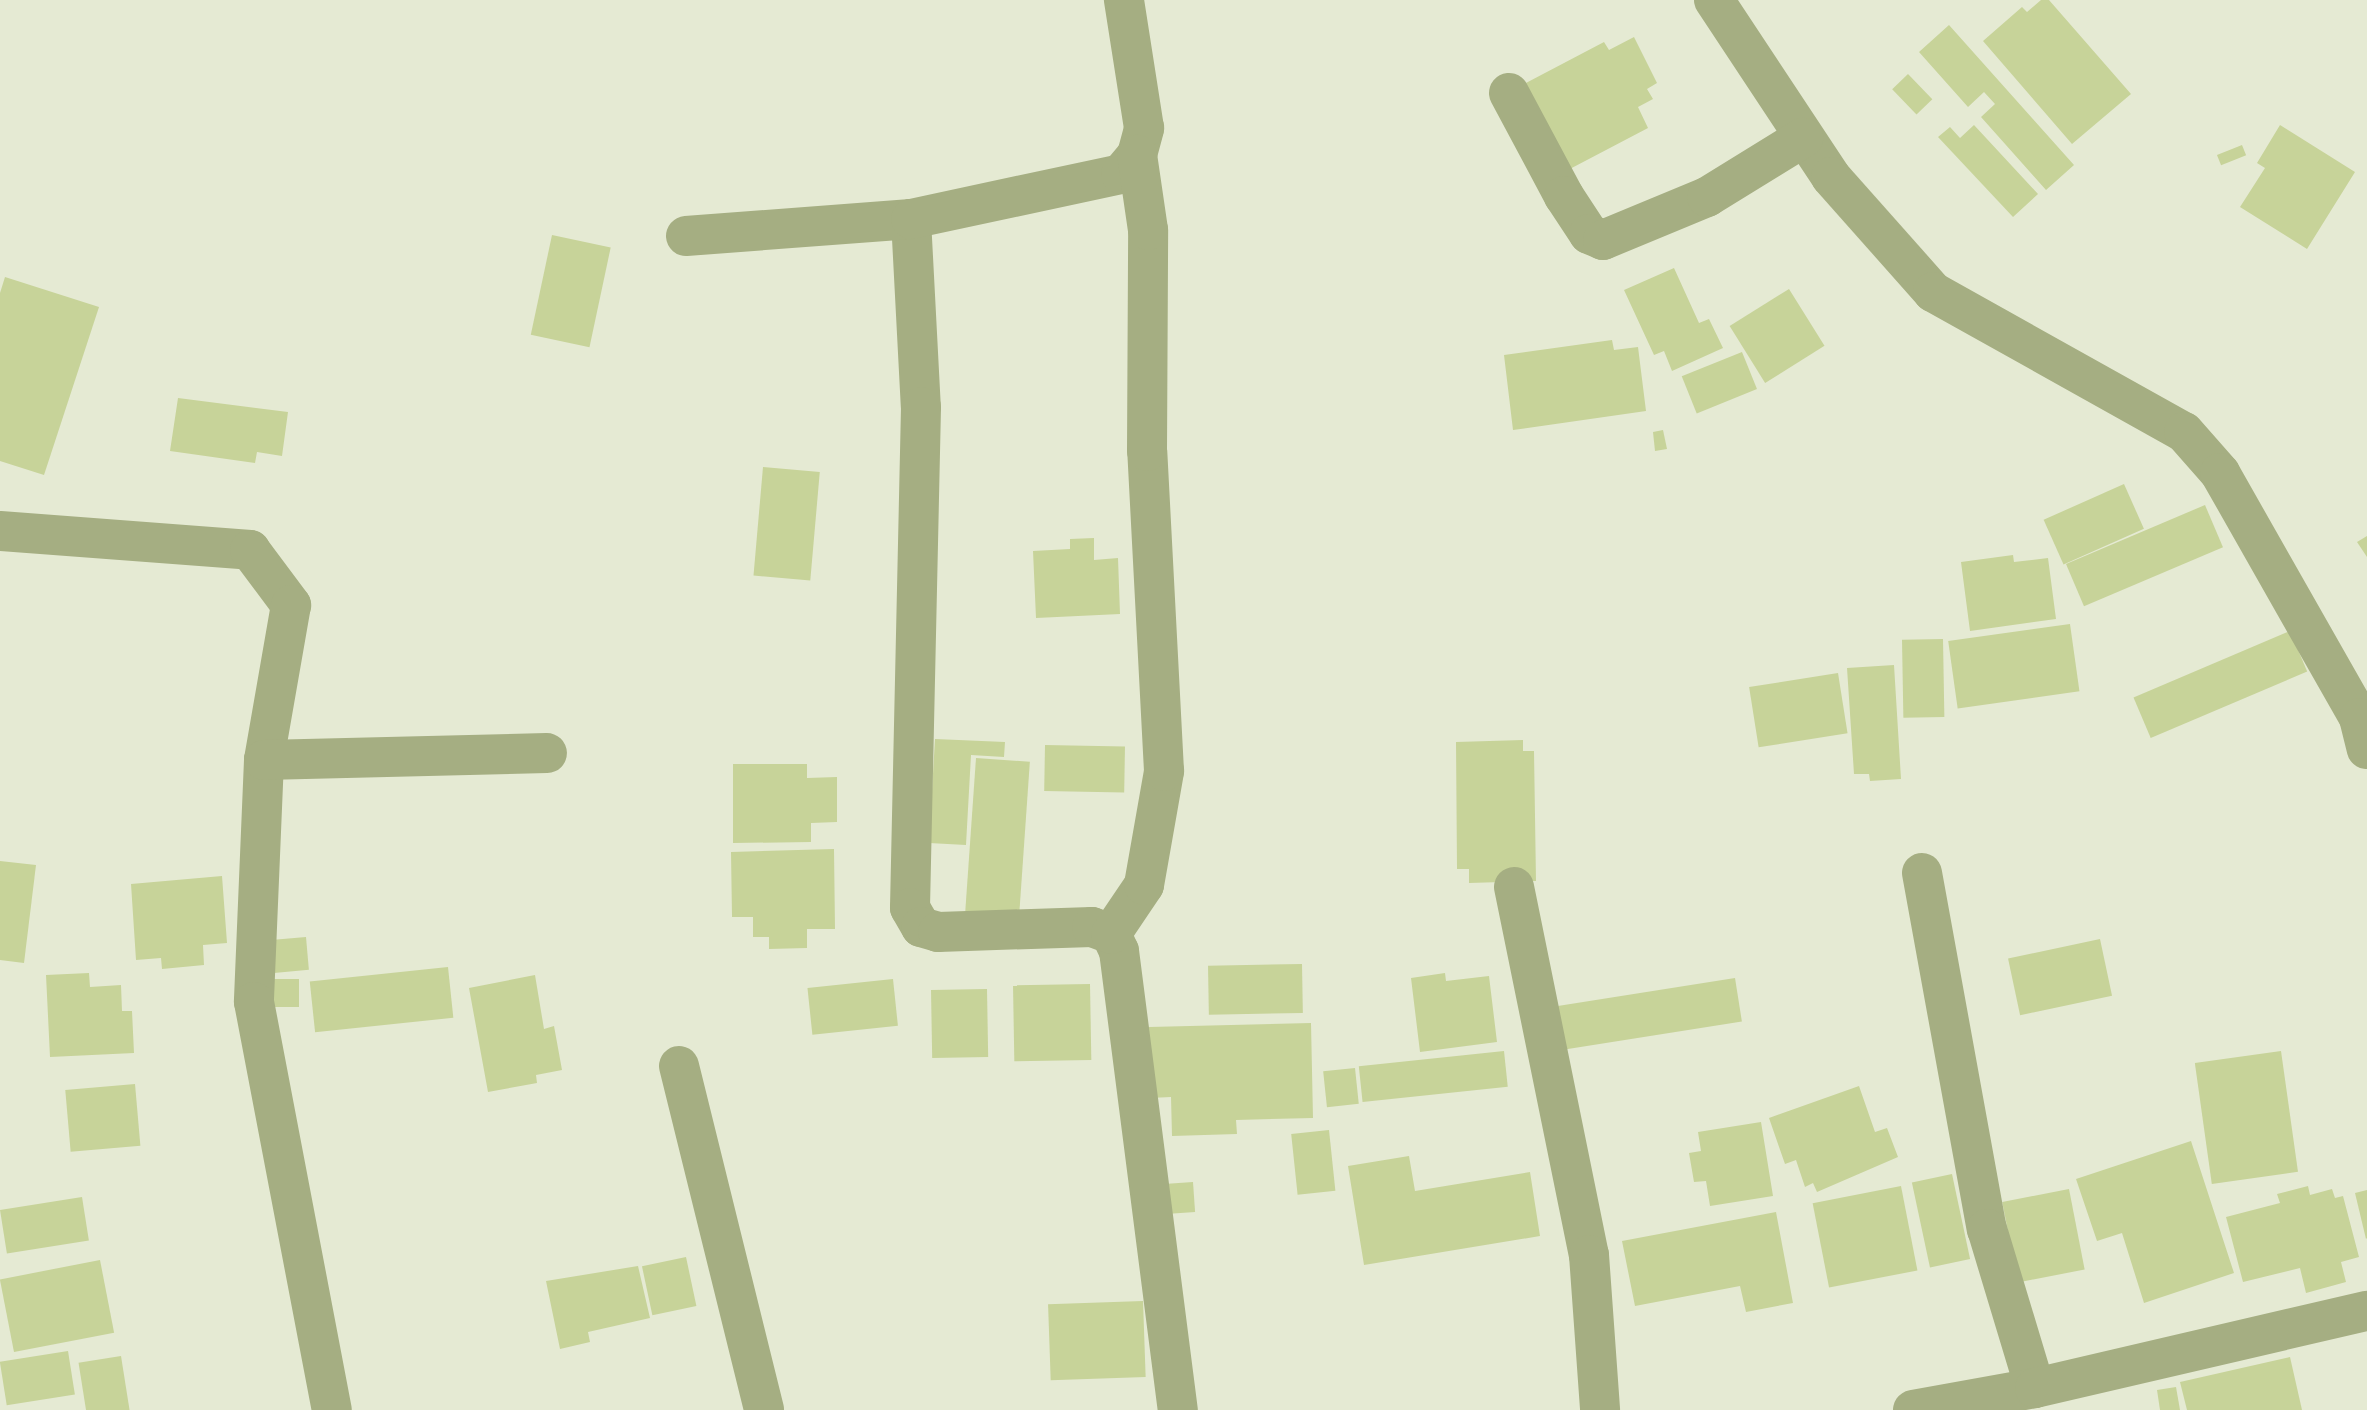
<!DOCTYPE html>
<html>
<head>
<meta charset="utf-8">
<style>
  body { margin:0 }
  #map { position:relative; width:2367px; height:1410px; overflow:hidden; background:#e5ead3; font-family:Spectral,serif }
  div>[style] { position:absolute }
  [style*='--x'] { left:calc(var(--x)*1px); top:calc(var(--y)*1px); width:calc(var(--w)*1px); rotate:calc(var(--a)*1deg) }
  .building>* { inset:0; background:#c7d399; transform-origin:0 0 }
  .street>* { height:40px; margin:-20px; padding:0 20px; transform-origin:20px; border-radius:20px; background:#a5ae82 }
  span { translate:-50% -50%; white-space:nowrap; text-align:center; line-height:1.15; -webkit-text-stroke:8px #e5ead3; paint-order:stroke }
</style>
</head>
<body>
<div id="map">
  <div class="building">
    <div style="clip-path:polygon(2041px 0,2049px 0,2131px 94px,2072px 144px,1983px 41px,2022px 7px,2027px 12px)"></div>
    <div style="clip-path:polygon(1949px 25px,2074px 165px,2046px 190px,1981px 117px,1995px 104px,1984px 92px,1968px 107px,1919px 52px)"></div>
    <div style="clip-path:polygon(1634px 37px,1657px 83px,1647px 89px,1653px 99px,1638px 107px,1648px 128px,1566px 171px,1522px 85px,1604px 42px,1609px 50px)"></div>
    <div style="left:1908px;top:74px;width:35px;height:22px;rotate:46deg"></div>
    <div style="clip-path:polygon(1974px 125px,2038px 194px,2013px 217px,1938px 137px,1950px 127px,1960px 138px)"></div>
    <div style="clip-path:polygon(2280px 125px,2355px 172px,2307px 249px,2240px 207px,2265px 168px,2257px 163px)"></div>
    <div style="left:2242px;top:145px;width:11px;height:27px;rotate:68deg"></div>
    <div style="left:552px;top:235px;width:60px;height:102px;rotate:12deg"></div>
    <div style="clip-path:polygon(1674px 268px,1699px 323px,1709px 319px,1723px 348px,1672px 371px,1664px 351px,1654px 355px,1624px 290px)"></div>
    <div style="clip-path:polygon(5px 277px,99px 307px,44px 475px,0 461px,0 293px)"></div>
    <div style="left:1789px;top:289px;width:67px;height:70px;rotate:58deg"></div>
    <div style="clip-path:polygon(1612px 340px,1614px 350px,1638px 347px,1646px 411px,1513px 430px,1504px 355px)"></div>
    <div style="left:1742px;top:352px;width:40px;height:65px;rotate:68deg"></div>
    <div style="clip-path:polygon(178px 398px,288px 412px,282px 456px,257px 452px,255px 463px,170px 451px)"></div>
    <div style="clip-path:polygon(1663px 430px,1667px 449px,1655px 451px,1653px 432px)"></div>
    <div style="left:763px;top:467px;width:57px;height:109px;rotate:5deg"></div>
    <div style="left:2124px;top:484px;width:49px;height:88px;rotate:66deg"></div>
    <div style="left:2205px;top:505px;width:46px;height:151px;rotate:67deg"></div>
    <div style="clip-path:polygon(2367px 536px,2367px 557px,2357px 542px)"></div>
    <div style="clip-path:polygon(1094px 538px,1094px 560px,1118px 558px,1120px 614px,1036px 618px,1033px 551px,1070px 549px,1070px 539px)"></div>
    <div style="clip-path:polygon(2013px 555px,2014px 562px,2048px 558px,2056px 619px,1970px 631px,1961px 562px)"></div>
    <div style="left:2070px;top:624px;width:68px;height:123px;rotate:82deg"></div>
    <div style="left:2290px;top:631px;width:44px;height:170px;rotate:67deg"></div>
    <div style="left:1943px;top:639px;width:78px;height:41px;rotate:89deg"></div>
    <div style="clip-path:polygon(1894px 665px,1901px 779px,1870px 781px,1869px 774px,1854px 774px,1847px 668px)"></div>
    <div style="left:1838px;top:673px;width:61px;height:90px;rotate:81deg"></div>
    <div style="clip-path:polygon(935px 739px,1005px 742px,1004px 757px,971px 755px,966px 845px,929px 843px)"></div>
    <div style="clip-path:polygon(1523px 740px,1523px 751px,1534px 751px,1536px 881px,1469px 883px,1469px 869px,1457px 869px,1456px 742px)"></div>
    <div style="left:1045px;top:745px;width:80px;height:46px;rotate:1deg"></div>
    <div style="left:976px;top:758px;width:54px;height:154px;rotate:4deg"></div>
    <div style="clip-path:polygon(733px 764px,807px 764px,807px 778px,837px 777px,837px 822px,811px 823px,811px 842px,733px 843px)"></div>
    <div style="clip-path:polygon(834px 849px,835px 929px,807px 929px,807px 948px,769px 949px,769px 937px,753px 937px,753px 917px,732px 917px,731px 852px)"></div>
    <div style="clip-path:polygon(0 861px,36px 865px,24px 963px,0 960px)"></div>
    <div style="clip-path:polygon(222px 876px,227px 943px,203px 945px,204px 965px,162px 969px,161px 958px,136px 960px,131px 884px)"></div>
    <div style="left:306px;top:937px;width:33px;height:35px;rotate:85deg"></div>
    <div style="left:2100px;top:939px;width:58px;height:94px;rotate:78deg"></div>
    <div style="left:1302px;top:964px;width:49px;height:94px;rotate:89deg"></div>
    <div style="left:448px;top:967px;width:51px;height:139px;rotate:84deg"></div>
    <div style="clip-path:polygon(89px 973px,90px 987px,121px 985px,122px 1011px,132px 1011px,134px 1053px,50px 1057px,46px 975px)"></div>
    <div style="clip-path:polygon(1445px 973px,1446px 981px,1489px 976px,1497px 1042px,1420px 1052px,1411px 978px)"></div>
    <div style="clip-path:polygon(535px 975px,544px 1029px,554px 1026px,562px 1070px,536px 1075px,537px 1083px,488px 1092px,469px 988px)"></div>
    <div style="left:1735px;top:978px;width:44px;height:189px;rotate:81deg"></div>
    <div style="left:274px;top:979px;width:25px;height:28px"></div>
    <div style="left:893px;top:979px;width:47px;height:86px;rotate:84deg"></div>
    <div style="left:1090px;top:984px;width:76px;height:77px;rotate:89deg"></div>
    <div style="left:987px;top:989px;width:68px;height:56px;rotate:89deg"></div>
    <div style="clip-path:polygon(1311px 1023px,1313px 1118px,1236px 1120px,1237px 1134px,1172px 1136px,1171px 1097px,1150px 1098px,1149px 1027px)"></div>
    <div style="left:1504px;top:1051px;width:36px;height:146px;rotate:84deg"></div>
    <div style="left:2281px;top:1051px;width:122px;height:87px;rotate:82deg"></div>
    <div style="left:1355px;top:1068px;width:36px;height:32px;rotate:84deg"></div>
    <div style="left:135px;top:1084px;width:62px;height:70px;rotate:85deg"></div>
    <div style="clip-path:polygon(1859px 1086px,1875px 1132px,1887px 1128px,1898px 1157px,1817px 1192px,1813px 1183px,1805px 1187px,1796px 1160px,1785px 1164px,1769px 1118px)"></div>
    <div style="clip-path:polygon(1761px 1122px,1773px 1196px,1710px 1206px,1706px 1181px,1694px 1182px,1689px 1153px,1701px 1151px,1698px 1132px)"></div>
    <div style="left:1329px;top:1130px;width:61px;height:38px;rotate:84deg"></div>
    <div style="clip-path:polygon(2191px 1141px,2234px 1273px,2144px 1303px,2122px 1233px,2097px 1241px,2076px 1179px)"></div>
    <div style="clip-path:polygon(1409px 1156px,1415px 1191px,1530px 1172px,1540px 1236px,1364px 1265px,1348px 1166px)"></div>
    <div style="left:1952px;top:1174px;width:87px;height:41px;rotate:78deg"></div>
    <div style="left:1193px;top:1182px;width:30px;height:29px;rotate:86deg"></div>
    <div style="left:1901px;top:1186px;width:86px;height:90px;rotate:79deg"></div>
    <div style="clip-path:polygon(2308px 1186px,2310px 1195px,2332px 1189px,2335px 1198px,2343px 1196px,2359px 1257px,2341px 1262px,2346px 1282px,2306px 1293px,2300px 1268px,2243px 1282px,2226px 1217px,2280px 1203px,2277px 1194px)"></div>
    <div style="left:2069px;top:1189px;width:82px;height:68px;rotate:79deg"></div>
    <div style="clip-path:polygon(2367px 1190px,2367px 1238px,2366px 1239px,2355px 1193px)"></div>
    <div style="left:82px;top:1197px;width:44px;height:83px;rotate:81deg"></div>
    <div style="clip-path:polygon(1776px 1212px,1793px 1303px,1746px 1312px,1740px 1286px,1635px 1306px,1622px 1241px)"></div>
    <div style="left:686px;top:1257px;width:50px;height:45px;rotate:78deg"></div>
    <div style="left:100px;top:1260px;width:74px;height:102px;rotate:79deg"></div>
    <div style="clip-path:polygon(638px 1266px,650px 1318px,588px 1332px,590px 1342px,560px 1349px,546px 1281px)"></div>
    <div style="left:1143px;top:1301px;width:76px;height:95px;rotate:88deg"></div>
    <div style="left:68px;top:1351px;width:44px;height:69px;rotate:81deg"></div>
    <div style="left:121px;top:1356px;width:55px;height:43px;rotate:81deg"></div>
    <div style="clip-path:polygon(2290px 1357px,2302px 1410px,2187px 1410px,2180px 1382px)"></div>
    <div style="clip-path:polygon(2176px 1387px,2180px 1410px,2160px 1410px,2157px 1390px)"></div>
  </div>
  <div class="street">
    <div style="--x:1714;--y:0;--w:212;--a:56.5"></div>
    <div style="--x:1831;--y:177;--w:154;--a:48.4"></div>
    <div style="--x:1933;--y:292;--w:287;--a:29.2"></div>
    <div style="--x:2184;--y:432;--w:55;--a:48.7"></div>
    <div style="--x:2220;--y:473;--w:282;--a:60.4"></div>
    <div style="--x:2359;--y:718;--w:32;--a:76"></div>
    <div style="--x:1509;--y:93;--w:117;--a:61.9"></div>
    <div style="--x:1564;--y:196;--w:45;--a:56.7"></div>
    <div style="--x:1589;--y:234;--w:15;--a:23"></div>
    <div style="--x:1603;--y:240;--w:113;--a:-22.5"></div>
    <div style="--x:1707;--y:197;--w:113;--a:-31.6"></div>
    <div style="--x:911;--y:219;--w:188;--a:87"></div>
    <div style="--x:921;--y:407;--w:501;--a:91.26"></div>
    <div style="--x:910;--y:908;--w:22;--a:60"></div>
    <div style="--x:921;--y:927;--w:18;--a:16"></div>
    <div style="--x:938;--y:932;--w:154;--a:-1.9"></div>
    <div style="--x:1092;--y:927;--w:20;--a:20"></div>
    <div style="--x:1111;--y:934;--w:19;--a:65"></div>
    <div style="--x:1119;--y:951;--w:463;--a:82.7"></div>
    <div style="--x:686;--y:236;--w:226;--a:-4.3"></div>
    <div style="--x:911;--y:219;--w:215;--a:-12.1"></div>
    <div style="--x:1121;--y:174;--w:25;--a:-50"></div>
    <div style="--x:1137;--y:155;--w:28;--a:-75"></div>
    <div style="--x:1144;--y:128;--w:130;--a:-98.9"></div>
    <div style="--x:0;--y:531;--w:251;--a:4.3"></div>
    <div style="--x:250;--y:550;--w:69;--a:53.3"></div>
    <div style="--x:291;--y:605;--w:157;--a:99.9"></div>
    <div style="--x:264;--y:760;--w:242;--a:92.4"></div>
    <div style="--x:254;--y:1002;--w:415;--a:79.2"></div>
    <div style="--x:264;--y:760;--w:283;--a:-1.4"></div>
    <div style="--x:1922;--y:873;--w:362;--a:79.7"></div>
    <div style="--x:1987;--y:1229;--w:166;--a:73.2"></div>
    <div style="--x:1514;--y:887;--w:376;--a:78.5"></div>
    <div style="--x:1589;--y:1255;--w:155;--a:85.9"></div>
    <div style="--x:1111;--y:934;--w:59;--a:-56"></div>
    <div style="--x:1144;--y:885;--w:116;--a:-80"></div>
    <div style="--x:1164;--y:771;--w:320;--a:-93"></div>
    <div style="--x:1147;--y:451;--w:221;--a:-89.7"></div>
    <div style="--x:1148;--y:230;--w:76;--a:-98.3"></div>
    <div style="--x:679;--y:1066;--w:354;--a:76.1"></div>
    <div style="--x:1913;--y:1410;--w:124;--a:-10.2"></div>
    <div style="--x:2035;--y:1388;--w:341;--a:-13.1"></div>
  </div>
</div>
</body>
</html>
